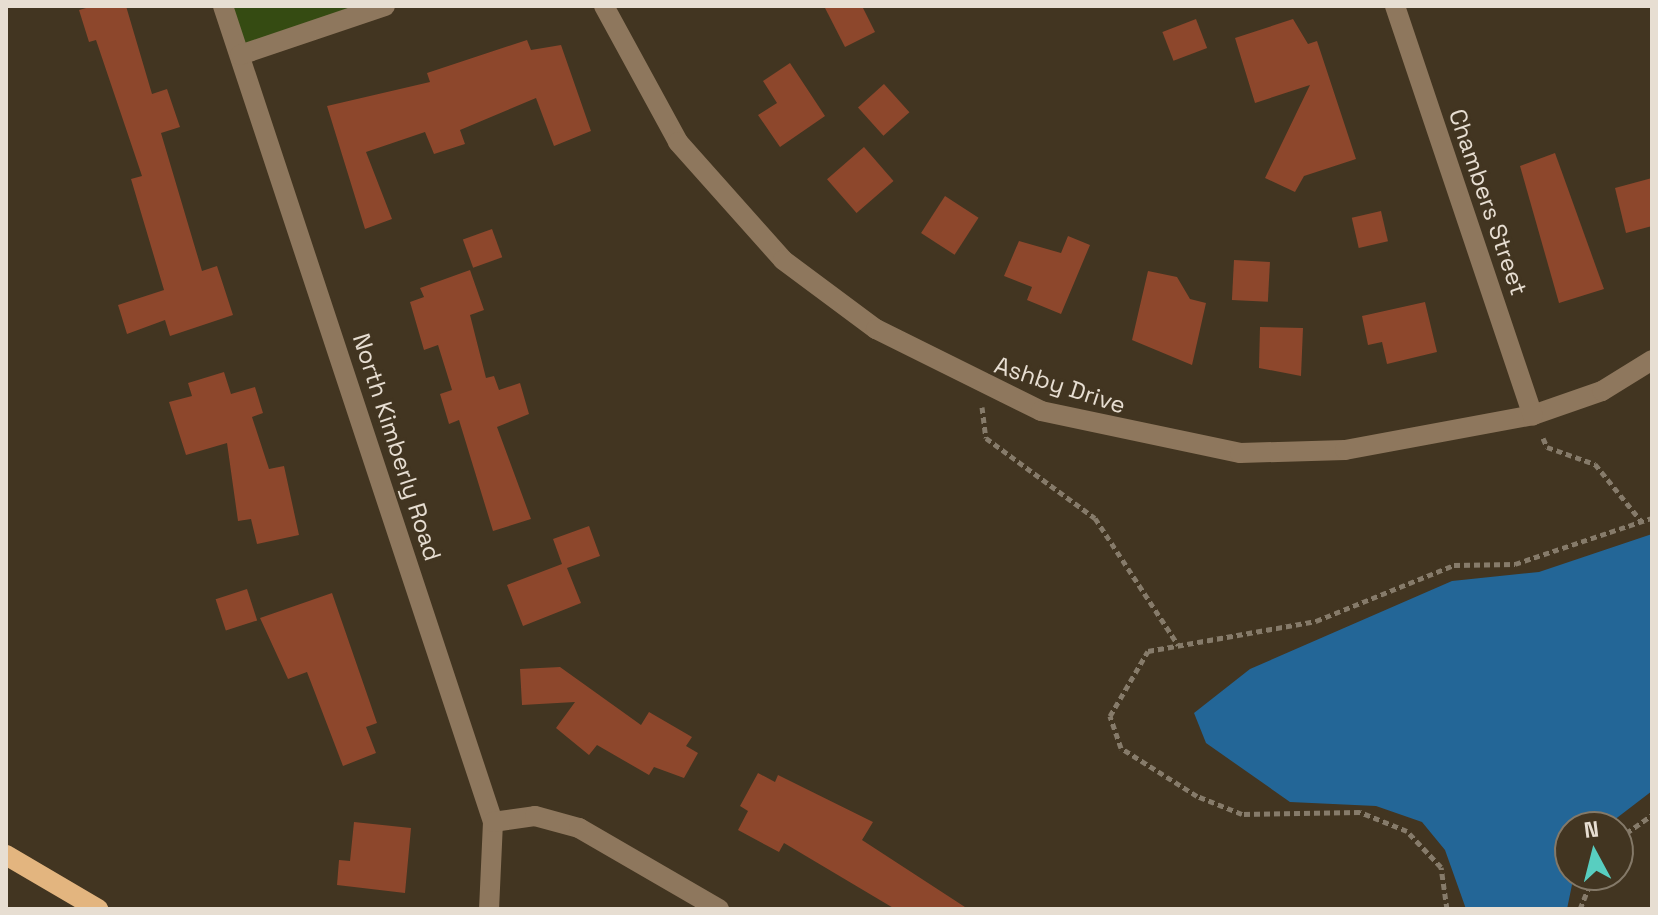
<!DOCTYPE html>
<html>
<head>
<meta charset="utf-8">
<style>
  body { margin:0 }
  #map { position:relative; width:1658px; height:915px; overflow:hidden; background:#423521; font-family:"Space Grotesk",sans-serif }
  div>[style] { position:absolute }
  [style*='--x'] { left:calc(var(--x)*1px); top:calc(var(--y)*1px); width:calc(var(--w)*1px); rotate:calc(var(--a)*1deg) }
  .green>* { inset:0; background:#354b12 }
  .water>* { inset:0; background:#236697 }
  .building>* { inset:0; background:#8d472c; transform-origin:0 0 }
  .path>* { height:5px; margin-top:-2.5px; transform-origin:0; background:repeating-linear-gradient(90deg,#867b6a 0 6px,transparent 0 10px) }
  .minor>* { height:20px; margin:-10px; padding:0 10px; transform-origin:10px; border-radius:10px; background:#8e775d }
  .major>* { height:20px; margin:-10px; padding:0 10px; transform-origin:10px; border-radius:10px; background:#e3b57f }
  span { translate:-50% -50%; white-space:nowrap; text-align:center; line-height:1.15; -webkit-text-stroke:6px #423521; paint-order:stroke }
  .street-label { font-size:24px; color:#e7ded2 }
  .frame { position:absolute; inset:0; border:8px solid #e7ded2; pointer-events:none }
  .north { position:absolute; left:1554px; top:811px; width:80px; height:80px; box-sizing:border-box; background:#423521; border:2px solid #847968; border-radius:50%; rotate:353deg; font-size:22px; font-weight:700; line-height:32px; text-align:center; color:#e7ded2 }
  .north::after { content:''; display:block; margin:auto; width:28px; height:36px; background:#58cec0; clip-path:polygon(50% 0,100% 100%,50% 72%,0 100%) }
</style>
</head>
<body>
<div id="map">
  <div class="green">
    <div style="clip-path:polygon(228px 6px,370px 6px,242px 49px)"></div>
  </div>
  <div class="water">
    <div style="clip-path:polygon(1652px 534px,1652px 791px,1605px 827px,1570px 827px,1574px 875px,1567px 909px,1466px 909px,1445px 850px,1422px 822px,1376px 806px,1290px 802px,1206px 743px,1194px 713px,1250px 669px,1452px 581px,1539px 572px)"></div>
  </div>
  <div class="building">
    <div style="clip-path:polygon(93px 6px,126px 6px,152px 94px,167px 89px,180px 127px,161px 133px,202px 271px,217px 266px,233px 315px,170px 336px,165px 320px,127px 334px,118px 305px,164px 290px,131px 179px,142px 176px,96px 40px,89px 42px,79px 10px)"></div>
    <div style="clip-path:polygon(824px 6px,862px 6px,875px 32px,845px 47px)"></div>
    <div style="left:1196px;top:19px;width:31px;height:36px;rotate:69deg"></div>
    <div style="clip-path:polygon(1293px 19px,1308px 44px,1317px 41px,1356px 159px,1304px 176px,1295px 192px,1265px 178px,1310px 85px,1255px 103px,1235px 38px)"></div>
    <div style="clip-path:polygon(527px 40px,531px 50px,561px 45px,591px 131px,554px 146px,536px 98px,460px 130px,465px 144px,434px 154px,425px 132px,366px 152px,392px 219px,365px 229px,327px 106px,430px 82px,427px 73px)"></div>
    <div style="clip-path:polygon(790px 63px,825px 116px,780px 147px,758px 115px,777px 103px,763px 81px)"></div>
    <div style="left:884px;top:84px;width:38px;height:35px;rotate:48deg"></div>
    <div style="left:864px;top:147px;width:45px;height:49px;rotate:49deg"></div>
    <div style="clip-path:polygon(1555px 153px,1604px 289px,1559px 303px,1520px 166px)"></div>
    <div style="clip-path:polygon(1652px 178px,1652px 226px,1626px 233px,1615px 188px)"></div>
    <div style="left:945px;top:196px;width:40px;height:44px;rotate:33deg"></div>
    <div style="left:1381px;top:211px;width:31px;height:30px;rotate:77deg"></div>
    <div style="left:492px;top:229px;width:30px;height:31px;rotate:70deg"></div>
    <div style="clip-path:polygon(1068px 236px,1090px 245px,1061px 314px,1027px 300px,1032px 287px,1004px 276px,1019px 241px,1061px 253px)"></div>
    <div style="left:1234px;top:260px;width:36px;height:40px;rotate:3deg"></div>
    <div style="clip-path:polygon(470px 270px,484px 310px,470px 315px,486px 378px,494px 376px,499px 390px,520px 383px,529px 414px,497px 427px,531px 519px,493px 531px,459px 420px,449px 424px,440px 394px,452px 390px,438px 345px,424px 350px,410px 302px,424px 297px,420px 288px)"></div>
    <div style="clip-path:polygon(1148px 271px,1177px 277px,1190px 299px,1206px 303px,1192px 365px,1132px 340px)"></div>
    <div style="clip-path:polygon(1425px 302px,1437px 352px,1387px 364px,1382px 342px,1368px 345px,1362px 316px)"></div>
    <div style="clip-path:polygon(1260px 327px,1303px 328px,1301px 376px,1259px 368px)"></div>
    <div style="clip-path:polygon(224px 372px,231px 394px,255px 387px,263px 413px,252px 417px,269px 469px,284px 466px,299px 535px,257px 544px,251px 519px,238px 521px,227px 443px,186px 455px,169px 402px,192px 396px,188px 383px)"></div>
    <div style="clip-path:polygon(589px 526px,600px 556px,567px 568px,581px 603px,523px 626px,507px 585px,562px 564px,553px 539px)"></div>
    <div style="left:247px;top:589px;width:33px;height:33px;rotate:72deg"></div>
    <div style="clip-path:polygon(332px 593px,377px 723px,366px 727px,376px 753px,343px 766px,307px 672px,288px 679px,260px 618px)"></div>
    <div style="clip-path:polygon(560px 667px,641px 725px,649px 712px,692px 737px,686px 746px,698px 753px,684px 778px,654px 767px,649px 775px,597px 745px,589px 755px,556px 728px,575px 702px,522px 705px,520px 669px)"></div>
    <div style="clip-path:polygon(758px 773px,775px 782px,778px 775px,873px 822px,862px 840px,968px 909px,895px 909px,784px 843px,779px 852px,738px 830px,748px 811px,740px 806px)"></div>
    <div style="clip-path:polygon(354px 822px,411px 828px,405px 893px,337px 885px,339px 860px,350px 861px)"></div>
  </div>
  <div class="path">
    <div style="--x:982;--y:407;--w:31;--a:83"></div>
    <div style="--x:986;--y:438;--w:135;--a:36.3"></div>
    <div style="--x:1095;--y:518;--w:152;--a:56.8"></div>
    <div style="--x:1543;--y:438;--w:10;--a:66"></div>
    <div style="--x:1547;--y:447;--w:51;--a:19.5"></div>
    <div style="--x:1595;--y:464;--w:75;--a:51"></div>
    <div style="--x:1618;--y:839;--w:42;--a:-35.2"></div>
    <div style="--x:1447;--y:909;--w:42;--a:-98.1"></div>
    <div style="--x:1441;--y:867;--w:50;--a:-133.4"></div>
    <div style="--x:1407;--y:831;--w:51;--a:-158"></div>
    <div style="--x:1360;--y:812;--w:118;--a:179"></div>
    <div style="--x:1242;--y:814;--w:48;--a:-158.2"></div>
    <div style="--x:1197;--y:796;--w:90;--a:-147.7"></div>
    <div style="--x:1121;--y:748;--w:34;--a:-109"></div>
    <div style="--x:1110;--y:716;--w:75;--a:-59.7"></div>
    <div style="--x:1148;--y:651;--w:171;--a:-10.1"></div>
    <div style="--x:1316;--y:621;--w:149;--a:-22.1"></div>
    <div style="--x:1454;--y:565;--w:61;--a:-0.9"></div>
    <div style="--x:1515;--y:564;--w:145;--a:-18.6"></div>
    <div style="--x:1580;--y:909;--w:37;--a:-68"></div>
  </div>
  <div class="minor">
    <div style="--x:223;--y:6;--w:860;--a:71.69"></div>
    <div style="--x:493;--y:822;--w:87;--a:92.6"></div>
    <div style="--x:604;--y:6;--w:155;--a:61.4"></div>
    <div style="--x:678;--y:142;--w:158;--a:48.3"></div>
    <div style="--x:783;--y:260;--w:116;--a:36.6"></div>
    <div style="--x:876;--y:329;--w:184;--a:26.4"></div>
    <div style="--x:1041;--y:411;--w:203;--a:11.9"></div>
    <div style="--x:1240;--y:453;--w:105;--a:-1.6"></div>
    <div style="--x:1345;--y:450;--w:191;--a:-10.5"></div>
    <div style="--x:1533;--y:415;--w:73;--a:-19.2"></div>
    <div style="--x:1602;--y:391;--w:59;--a:-31.8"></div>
    <div style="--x:1395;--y:6;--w:432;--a:71.4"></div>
    <div style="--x:240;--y:55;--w:153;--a:-18.7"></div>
    <div style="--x:493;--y:822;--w:42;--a:-8.1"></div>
    <div style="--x:535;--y:816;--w:46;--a:15.3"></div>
    <div style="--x:579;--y:828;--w:162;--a:30.1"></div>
  </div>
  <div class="major">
    <div style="--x:6;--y:855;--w:107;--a:30.4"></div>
  </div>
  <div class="street-label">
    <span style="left:1488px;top:202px;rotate:71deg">Chambers Street</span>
    <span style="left:1060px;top:385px;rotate:18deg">Ashby Drive</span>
    <span style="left:397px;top:447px;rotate:72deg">North Kimberly Road</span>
  </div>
  <div class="frame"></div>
  <div class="north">N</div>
</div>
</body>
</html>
